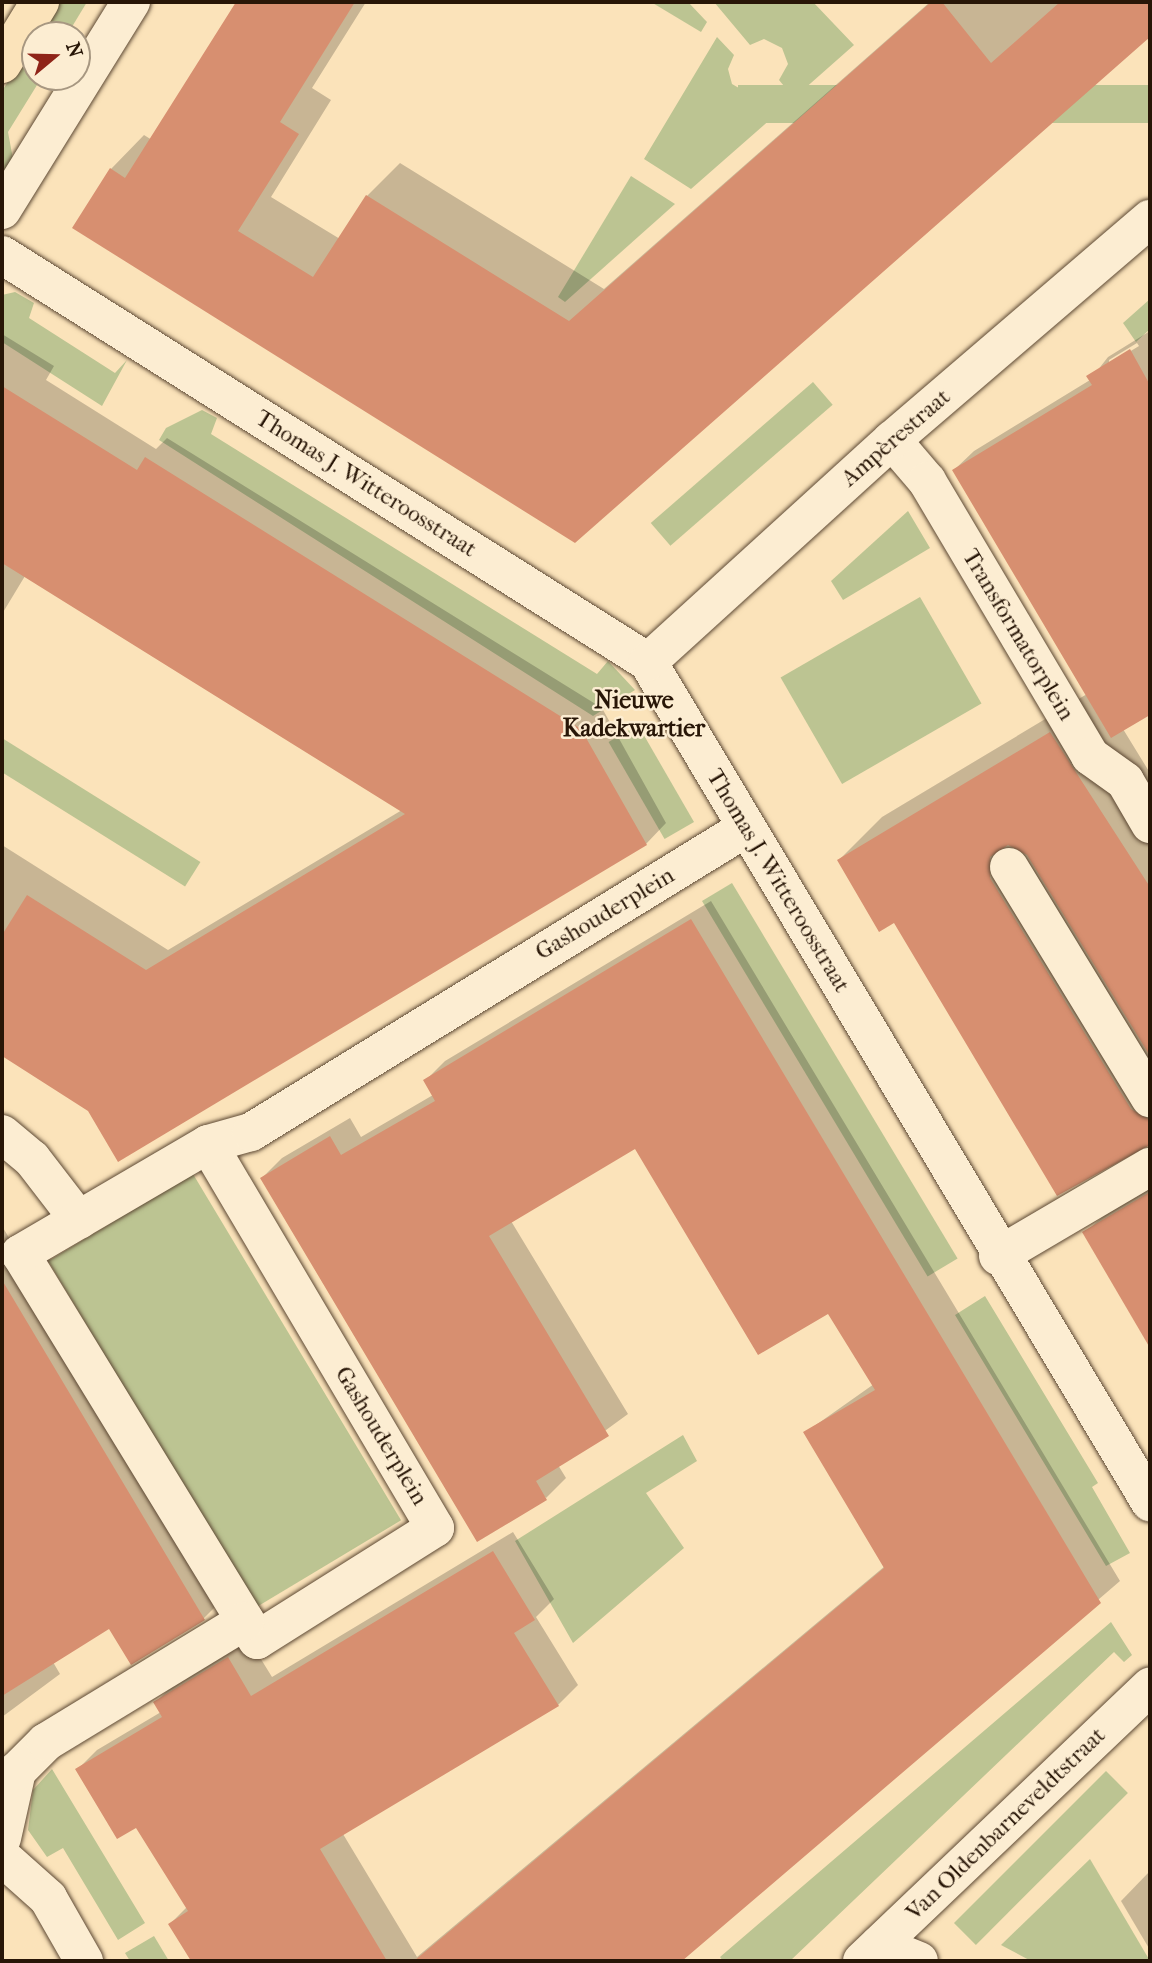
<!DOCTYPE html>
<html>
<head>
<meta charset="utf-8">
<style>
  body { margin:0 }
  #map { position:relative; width:1152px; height:1963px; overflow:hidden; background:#fbe3ba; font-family:"IM FELL French Canon",serif }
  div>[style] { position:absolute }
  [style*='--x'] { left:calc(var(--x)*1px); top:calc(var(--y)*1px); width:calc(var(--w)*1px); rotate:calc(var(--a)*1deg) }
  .green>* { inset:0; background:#bcc492; transform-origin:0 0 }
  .shadow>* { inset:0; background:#0003 }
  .building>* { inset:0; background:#d78f70 }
  .roads { filter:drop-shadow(0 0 2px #5d4934) drop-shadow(0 0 2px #5d4934) }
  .minor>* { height:38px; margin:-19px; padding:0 19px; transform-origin:19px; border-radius:19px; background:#fcedd2 }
  .major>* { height:38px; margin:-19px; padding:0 19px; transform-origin:19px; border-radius:19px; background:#fbe3ba }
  span { translate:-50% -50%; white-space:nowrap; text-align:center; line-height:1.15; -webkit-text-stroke:5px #fcedd2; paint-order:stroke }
  .street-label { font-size:23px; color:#281607 }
  .neighbourhood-label { font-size:24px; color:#281607; font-weight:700 }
  .frame { position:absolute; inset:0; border:4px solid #281607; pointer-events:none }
  .north { position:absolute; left:21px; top:21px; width:70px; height:70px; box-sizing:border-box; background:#fcedd2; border:2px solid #a79781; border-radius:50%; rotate:71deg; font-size:19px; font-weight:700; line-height:28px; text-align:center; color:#281607 }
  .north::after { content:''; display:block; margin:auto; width:24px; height:32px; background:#8f2418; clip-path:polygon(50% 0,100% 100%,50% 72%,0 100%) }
</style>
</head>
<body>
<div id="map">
  <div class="green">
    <div style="clip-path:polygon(58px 2px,87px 2px,67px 35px,37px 35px)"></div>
    <div style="clip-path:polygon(651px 2px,688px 2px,707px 22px,701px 32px)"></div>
    <div style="clip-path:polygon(714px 2px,813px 2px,854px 45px,794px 98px,779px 80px,788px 64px,782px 48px,764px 39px,750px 45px)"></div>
    <div style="clip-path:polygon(717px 37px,734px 55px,728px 69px,732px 84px,751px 95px,765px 91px,781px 110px,691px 189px,644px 159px)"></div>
    <div style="clip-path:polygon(35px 39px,35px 77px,42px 77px,8px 132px,13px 159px,2px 175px,2px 91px)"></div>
    <div style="left:1150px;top:85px;width:38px;height:412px;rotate:90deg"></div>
    <div style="clip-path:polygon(631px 176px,675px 204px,565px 302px,558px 297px)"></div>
    <div style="clip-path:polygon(15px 292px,34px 303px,29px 318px,115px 373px,127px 360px,102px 406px,2px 342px,2px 295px)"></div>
    <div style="clip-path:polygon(1150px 299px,1150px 329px,1136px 342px,1123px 323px)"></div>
    <div style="left:813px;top:382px;width:30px;height:215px;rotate:49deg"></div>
    <div style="clip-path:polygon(202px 410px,217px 418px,211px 434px,597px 674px,608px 661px,635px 690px,593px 716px,159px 440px,166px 428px)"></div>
    <div style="clip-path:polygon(908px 511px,930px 548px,843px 600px,831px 581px)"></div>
    <div style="left:920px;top:597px;width:123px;height:161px;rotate:60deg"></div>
    <div style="left:638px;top:725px;width:112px;height:34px;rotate:60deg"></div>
    <div style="left:2px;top:738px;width:234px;height:29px;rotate:32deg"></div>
    <div style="left:732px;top:883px;width:438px;height:35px;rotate:59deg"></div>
    <div style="left:193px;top:1174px;width:404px;height:169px;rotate:59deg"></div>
    <div style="clip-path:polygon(985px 1296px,1098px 1483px,1092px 1487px,1130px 1553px,1106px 1566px,955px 1315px)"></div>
    <div style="clip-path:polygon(683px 1435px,697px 1461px,646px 1493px,684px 1548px,573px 1643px,515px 1541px)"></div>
    <div style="clip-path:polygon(1111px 1622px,1132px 1655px,1124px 1662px,1114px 1652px,790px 1961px,723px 1961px,720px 1957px)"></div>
    <div style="clip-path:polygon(52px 1769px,145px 1923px,118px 1940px,63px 1848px,47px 1857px,28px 1830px,33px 1790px)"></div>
    <div style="left:1106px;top:1771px;width:31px;height:215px;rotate:45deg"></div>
    <div style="clip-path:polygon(1090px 1859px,1150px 1961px,1031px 1961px,1001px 1945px)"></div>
    <div style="clip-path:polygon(154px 1936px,169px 1961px,130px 1961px,125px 1953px)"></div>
  </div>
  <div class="shadow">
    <div style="clip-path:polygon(238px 2px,366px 2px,312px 88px,331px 100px,271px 197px,340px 239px,367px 196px,400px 163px,604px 289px,930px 2px,1150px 2px,1150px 35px,575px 541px,111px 169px,144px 135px,152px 140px)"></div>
    <div style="clip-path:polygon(evenodd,1150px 331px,1150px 713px,1123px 729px,1150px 773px,1150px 1143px,1139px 1146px,894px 920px,839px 860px,882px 817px,1087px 694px,954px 470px,974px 451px,1090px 380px,1108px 357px,1150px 331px,1137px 343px,1139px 346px,1109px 364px,1109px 360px,1137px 343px)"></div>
    <div style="clip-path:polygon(2px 334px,54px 366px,46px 380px,156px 449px,167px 438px,602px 708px,666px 823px,646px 844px,90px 1110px,2px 1054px,2px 845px,168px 950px,402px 810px,25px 576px,2px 614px)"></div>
    <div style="clip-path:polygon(711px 901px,1120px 1581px,678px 1961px,192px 1961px,170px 1924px,187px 1907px,136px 1825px,77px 1770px,97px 1750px,161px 1712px,155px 1703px,175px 1683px,248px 1638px,272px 1677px,513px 1532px,554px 1599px,536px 1617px,578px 1685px,558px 1705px,343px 1834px,417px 1957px,885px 1566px,806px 1432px,874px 1384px,829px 1311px,635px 1147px,511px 1221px,628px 1414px,558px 1465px,566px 1478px,546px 1498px,262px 1178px,282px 1158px,350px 1118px,361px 1137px,433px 1095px,425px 1081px,445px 1061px)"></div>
    <div style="clip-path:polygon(1150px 1176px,1150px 1344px,1084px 1233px)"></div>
    <div style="clip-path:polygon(2px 1226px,224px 1598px,204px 1618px,131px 1662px,110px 1626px,53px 1662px,60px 1674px,2px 1717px)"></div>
    <div style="clip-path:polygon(1150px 1871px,1150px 1950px,1121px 1901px)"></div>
  </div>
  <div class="building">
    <div style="clip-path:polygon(236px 2px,355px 2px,280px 122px,299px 134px,238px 231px,313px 277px,366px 195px,569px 321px,931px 2px,942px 2px,991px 63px,1060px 2px,1150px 2px,1150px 37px,575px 543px,72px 228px,110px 168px,125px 178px)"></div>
    <div style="clip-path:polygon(1130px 349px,1150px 385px,1150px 715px,1111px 738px,952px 470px,1092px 385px,1086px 376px)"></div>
    <div style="clip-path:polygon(2px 386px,137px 470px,145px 457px,581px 729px,647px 845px,118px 1162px,88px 1111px,2px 1056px,2px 935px,27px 895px,146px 970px,405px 814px,2px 563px)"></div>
    <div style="clip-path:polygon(1050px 732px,1150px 887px,1150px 1056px,1027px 855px,1008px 845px,990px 857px,990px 878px,1131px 1109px,1150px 1120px,1150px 1145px,1057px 1196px,894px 923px,879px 932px,837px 860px)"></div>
    <div style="clip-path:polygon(691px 919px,1101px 1603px,682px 1961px,414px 1961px,884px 1568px,803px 1432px,875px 1390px,828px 1314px,758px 1355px,635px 1149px,489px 1236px,609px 1436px,536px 1481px,547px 1500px,477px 1542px,260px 1178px,330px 1136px,341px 1155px,435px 1101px,423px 1080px)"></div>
    <div style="clip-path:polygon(1150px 1192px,1150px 1348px,1082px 1232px)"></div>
    <div style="clip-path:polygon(2px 1280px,205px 1620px,131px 1665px,109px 1629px,2px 1696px)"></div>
    <div style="clip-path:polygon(493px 1551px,535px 1620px,514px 1633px,559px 1706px,320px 1849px,387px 1961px,191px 1961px,168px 1924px,188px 1911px,136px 1828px,117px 1839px,75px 1769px,162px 1717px,153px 1702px,228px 1657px,251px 1696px)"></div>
  </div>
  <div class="roads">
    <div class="minor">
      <div style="--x:2;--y:210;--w:245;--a:-58.2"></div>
      <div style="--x:2;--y:255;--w:764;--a:32.21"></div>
      <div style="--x:648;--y:662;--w:979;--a:59.14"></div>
      <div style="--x:892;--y:440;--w:54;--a:49.5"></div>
      <div style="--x:927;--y:481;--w:320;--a:59.3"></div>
      <div style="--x:1090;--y:756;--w:43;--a:35.5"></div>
      <div style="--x:1125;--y:781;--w:50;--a:59.8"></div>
      <div style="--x:648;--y:662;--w:330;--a:-42.3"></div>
      <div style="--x:892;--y:440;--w:340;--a:-40.6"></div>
      <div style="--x:1009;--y:867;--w:271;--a:58.6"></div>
      <div style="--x:2;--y:1134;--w:39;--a:40"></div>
      <div style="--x:32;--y:1159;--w:77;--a:52.4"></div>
      <div style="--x:208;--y:1144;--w:446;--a:59.4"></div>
      <div style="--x:435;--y:1528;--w:210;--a:147.8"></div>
      <div style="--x:257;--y:1640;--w:453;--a:-121.5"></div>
      <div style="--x:20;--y:1254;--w:218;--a:-30.3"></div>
      <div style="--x:208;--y:1144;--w:45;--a:-15.6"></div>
      <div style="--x:251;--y:1132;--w:581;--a:-31.56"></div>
      <div style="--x:998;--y:1256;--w:176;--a:-30.4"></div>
      <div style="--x:2;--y:1838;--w:69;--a:-77.4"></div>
      <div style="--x:17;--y:1771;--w:41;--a:-45"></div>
      <div style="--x:46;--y:1742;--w:233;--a:-31.3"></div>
      <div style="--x:2;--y:1857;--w:62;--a:41.7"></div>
      <div style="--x:48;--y:1898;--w:73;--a:60.3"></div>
      <div style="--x:879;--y:1945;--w:43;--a:21.8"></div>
      <div style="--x:862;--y:1961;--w:398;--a:-43.6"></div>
    </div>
    <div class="major">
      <div style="--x:2;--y:64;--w:73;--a:-58.5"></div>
    </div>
  </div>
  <div class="street-label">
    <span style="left:896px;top:438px;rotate:-41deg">Ampèrestraat</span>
    <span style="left:366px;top:484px;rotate:32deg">Thomas J. Witteroosstraat</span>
    <span style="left:1018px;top:635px;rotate:59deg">Transformatorplein</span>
    <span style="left:778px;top:881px;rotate:59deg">Thomas J. Witteroosstraat</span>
    <span style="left:605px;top:914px;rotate:-31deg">Gashouderplein</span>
    <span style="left:381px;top:1436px;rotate:59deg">Gashouderplein</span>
    <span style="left:1006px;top:1824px;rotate:-44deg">Van Oldenbarneveldtstraat</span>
  </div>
  <div class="neighbourhood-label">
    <span style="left:634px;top:715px">Nieuwe<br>Kadekwartier</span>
  </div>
  <div class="frame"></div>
  <div class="north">N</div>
</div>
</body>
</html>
